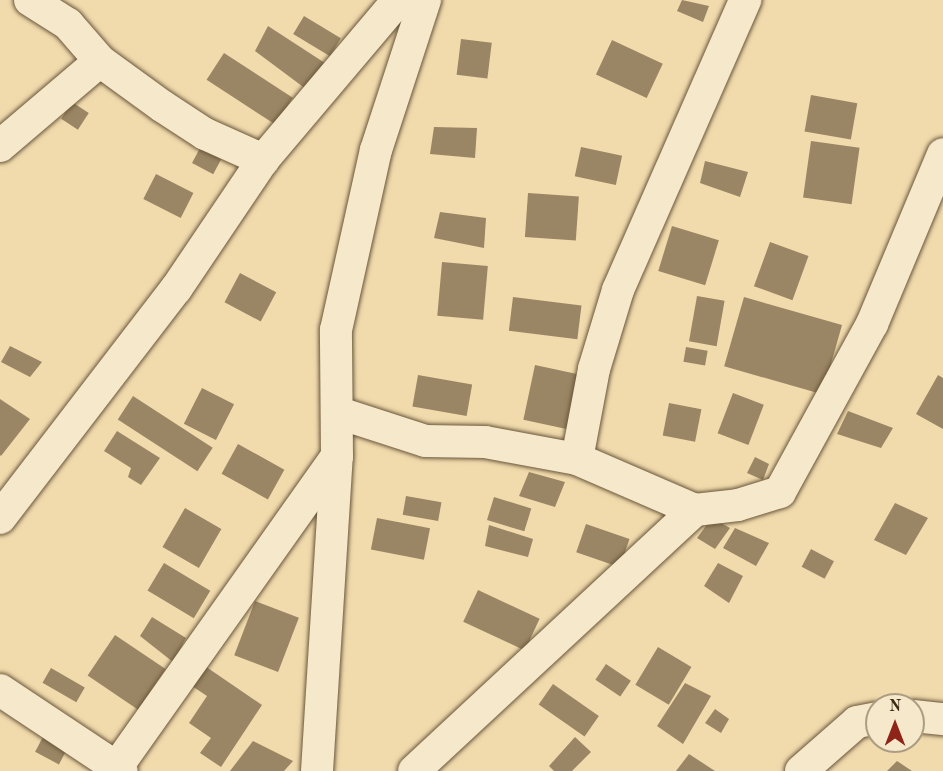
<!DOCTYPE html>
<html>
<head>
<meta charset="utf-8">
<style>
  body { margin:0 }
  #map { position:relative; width:943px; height:771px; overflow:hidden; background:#f1dbad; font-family:"Old Standard TT",serif }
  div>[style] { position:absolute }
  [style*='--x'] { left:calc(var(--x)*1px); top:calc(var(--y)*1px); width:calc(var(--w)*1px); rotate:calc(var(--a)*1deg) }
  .building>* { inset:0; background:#9a8664; transform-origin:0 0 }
  .roads { filter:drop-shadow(0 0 2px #69563b) drop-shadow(0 0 2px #69563b) }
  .minor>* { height:32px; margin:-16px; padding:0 16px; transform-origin:16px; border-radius:16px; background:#f6e8ca }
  span { translate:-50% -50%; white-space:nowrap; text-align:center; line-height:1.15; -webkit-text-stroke:4.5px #f6e8ca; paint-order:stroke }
  .north { position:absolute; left:865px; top:693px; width:60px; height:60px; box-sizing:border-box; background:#f6e8ca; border:2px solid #ac9c82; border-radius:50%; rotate:0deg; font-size:16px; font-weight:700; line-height:24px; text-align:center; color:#3c2a15 }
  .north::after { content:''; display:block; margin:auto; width:21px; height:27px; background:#8f2418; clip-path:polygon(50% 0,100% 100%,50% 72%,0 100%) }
</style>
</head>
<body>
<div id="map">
  <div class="building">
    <div style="clip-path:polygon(682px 0,709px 6px,703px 22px,677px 11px)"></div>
    <div style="left:304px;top:16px;width:43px;height:21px;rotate:31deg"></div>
    <div style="clip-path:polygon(268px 26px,328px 65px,310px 92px,255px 51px)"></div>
    <div style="left:461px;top:39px;width:31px;height:36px;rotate:7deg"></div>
    <div style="left:612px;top:40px;width:56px;height:38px;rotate:25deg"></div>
    <div style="left:224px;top:53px;width:82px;height:32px;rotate:33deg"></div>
    <div style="left:811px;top:95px;width:47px;height:37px;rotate:10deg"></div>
    <div style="left:72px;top:102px;width:20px;height:20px;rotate:33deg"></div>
    <div style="clip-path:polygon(434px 127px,477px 128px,475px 158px,430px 154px)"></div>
    <div style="left:811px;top:141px;width:49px;height:57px;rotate:8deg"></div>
    <div style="left:581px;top:147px;width:42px;height:30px;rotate:12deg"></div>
    <div style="left:200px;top:148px;width:24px;height:17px;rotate:28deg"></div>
    <div style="clip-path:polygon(705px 161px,748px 172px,740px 197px,700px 183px)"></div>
    <div style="left:156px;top:174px;width:42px;height:28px;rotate:27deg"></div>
    <div style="left:528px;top:193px;width:51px;height:44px;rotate:4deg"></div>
    <div style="clip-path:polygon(440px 212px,486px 218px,484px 248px,434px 238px)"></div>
    <div style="left:672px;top:226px;width:49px;height:47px;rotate:17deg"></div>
    <div style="left:770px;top:242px;width:41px;height:47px;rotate:20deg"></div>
    <div style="left:442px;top:262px;width:46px;height:54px;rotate:5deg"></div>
    <div style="left:240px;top:273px;width:41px;height:33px;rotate:28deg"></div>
    <div style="left:697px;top:296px;width:28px;height:46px;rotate:10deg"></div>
    <div style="left:513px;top:297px;width:69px;height:34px;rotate:7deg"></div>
    <div style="left:744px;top:297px;width:102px;height:72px;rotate:16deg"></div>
    <div style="clip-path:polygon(10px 346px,42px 362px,30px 377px,1px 362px)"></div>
    <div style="left:686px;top:347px;width:22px;height:15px;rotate:10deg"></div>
    <div style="left:535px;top:365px;width:44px;height:56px;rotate:12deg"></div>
    <div style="left:418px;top:375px;width:55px;height:32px;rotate:10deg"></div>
    <div style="clip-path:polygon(938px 375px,943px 378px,943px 429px,916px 414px)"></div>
    <div style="left:202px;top:388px;width:36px;height:40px;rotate:27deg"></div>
    <div style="left:733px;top:393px;width:33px;height:43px;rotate:21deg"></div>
    <div style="left:133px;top:396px;width:95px;height:28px;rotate:33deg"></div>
    <div style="clip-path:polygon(0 399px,30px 419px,1px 456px,0 455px)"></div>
    <div style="left:669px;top:403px;width:33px;height:33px;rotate:11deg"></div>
    <div style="clip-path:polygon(848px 411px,893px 428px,881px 448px,837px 434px)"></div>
    <div style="clip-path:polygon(117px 431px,160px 458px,141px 485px,128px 477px,131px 468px,104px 451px)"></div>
    <div style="left:238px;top:444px;width:53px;height:34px;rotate:29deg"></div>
    <div style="clip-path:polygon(755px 457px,769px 464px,763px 480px,747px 473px)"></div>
    <div style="clip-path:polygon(529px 472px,565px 482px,555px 507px,519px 496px)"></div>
    <div style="left:406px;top:496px;width:36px;height:19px;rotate:10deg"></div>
    <div style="left:494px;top:497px;width:39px;height:24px;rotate:17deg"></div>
    <div style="clip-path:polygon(895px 503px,928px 518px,906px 555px,874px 540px)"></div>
    <div style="left:185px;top:508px;width:42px;height:45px;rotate:30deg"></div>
    <div style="left:377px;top:518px;width:54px;height:32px;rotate:11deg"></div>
    <div style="clip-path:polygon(712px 518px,730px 528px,715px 549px,697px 538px)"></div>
    <div style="left:586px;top:524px;width:46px;height:30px;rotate:19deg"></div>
    <div style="clip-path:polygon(489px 525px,533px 539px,528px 557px,485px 546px)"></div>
    <div style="clip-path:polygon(735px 528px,769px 543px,756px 566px,723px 548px)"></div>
    <div style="left:811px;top:549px;width:26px;height:20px;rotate:28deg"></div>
    <div style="left:164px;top:563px;width:54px;height:32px;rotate:31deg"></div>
    <div style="clip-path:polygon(718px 563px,743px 576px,729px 603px,704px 586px)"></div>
    <div style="left:478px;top:590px;width:68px;height:35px;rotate:25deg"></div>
    <div style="left:255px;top:601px;width:47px;height:58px;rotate:21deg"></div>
    <div style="clip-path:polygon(152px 617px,186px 638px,173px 662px,140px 636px)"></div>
    <div style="left:115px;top:635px;width:61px;height:49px;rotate:34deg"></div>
    <div style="left:658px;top:647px;width:39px;height:44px;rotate:31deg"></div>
    <div style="clip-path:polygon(202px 664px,262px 705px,221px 767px,200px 753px,211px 738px,189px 723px,207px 696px,189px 684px)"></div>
    <div style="left:606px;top:664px;width:30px;height:19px;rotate:34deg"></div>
    <div style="left:51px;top:668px;width:39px;height:17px;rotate:30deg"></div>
    <div style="clip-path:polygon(685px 683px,711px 696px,683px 744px,657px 726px)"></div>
    <div style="left:553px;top:684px;width:56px;height:25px;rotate:35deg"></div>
    <div style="clip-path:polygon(715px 709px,729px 719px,721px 733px,705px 723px)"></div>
    <div style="left:44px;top:735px;width:27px;height:19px;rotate:28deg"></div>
    <div style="clip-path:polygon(575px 737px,591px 752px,572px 771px,554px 771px,549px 766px)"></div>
    <div style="clip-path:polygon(253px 741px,293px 761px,284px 771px,230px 771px)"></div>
    <div style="clip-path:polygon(689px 754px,715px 771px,676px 771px)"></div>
    <div style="clip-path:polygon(897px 761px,912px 771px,887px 771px)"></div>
  </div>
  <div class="roads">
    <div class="minor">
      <div style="--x:30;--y:0;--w:45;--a:32.3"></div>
      <div style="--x:68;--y:24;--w:49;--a:49.1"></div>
      <div style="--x:100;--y:61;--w:77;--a:36"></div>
      <div style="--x:162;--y:106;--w:51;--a:33.1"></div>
      <div style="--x:205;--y:134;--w:64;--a:24.1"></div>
      <div style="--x:0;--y:146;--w:131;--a:-40.4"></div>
      <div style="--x:339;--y:413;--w:90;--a:18"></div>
      <div style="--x:425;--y:441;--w:60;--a:1"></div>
      <div style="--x:485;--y:442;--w:94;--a:10.5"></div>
      <div style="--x:577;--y:459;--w:129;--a:23.4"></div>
      <div style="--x:695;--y:510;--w:43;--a:-6.6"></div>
      <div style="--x:738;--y:505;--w:44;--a:-17.2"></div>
      <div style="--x:780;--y:492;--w:192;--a:-61.3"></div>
      <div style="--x:872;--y:324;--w:184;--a:-67.3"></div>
      <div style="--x:577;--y:459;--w:92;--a:-79.3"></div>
      <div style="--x:594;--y:369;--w:83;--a:-73.1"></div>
      <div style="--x:618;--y:290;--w:317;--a:-66.3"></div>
      <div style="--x:0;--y:518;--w:289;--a:-52.5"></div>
      <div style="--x:176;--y:289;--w:156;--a:-56"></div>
      <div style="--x:263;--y:160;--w:209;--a:-49.8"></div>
      <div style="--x:0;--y:690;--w:146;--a:33.6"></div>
      <div style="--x:913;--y:716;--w:30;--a:6"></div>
      <div style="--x:114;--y:771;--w:386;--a:-54.7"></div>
      <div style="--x:317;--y:771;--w:316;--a:-86.4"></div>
      <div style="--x:337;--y:456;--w:126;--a:-90.5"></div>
      <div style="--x:336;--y:330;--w:184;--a:-77.5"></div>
      <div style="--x:376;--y:150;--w:158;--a:-71.9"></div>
      <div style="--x:414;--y:771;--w:384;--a:-42.9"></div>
      <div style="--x:801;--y:771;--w:74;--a:-41.2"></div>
      <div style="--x:857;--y:722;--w:20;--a:-11"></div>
    </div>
  </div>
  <div class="north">N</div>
</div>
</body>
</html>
